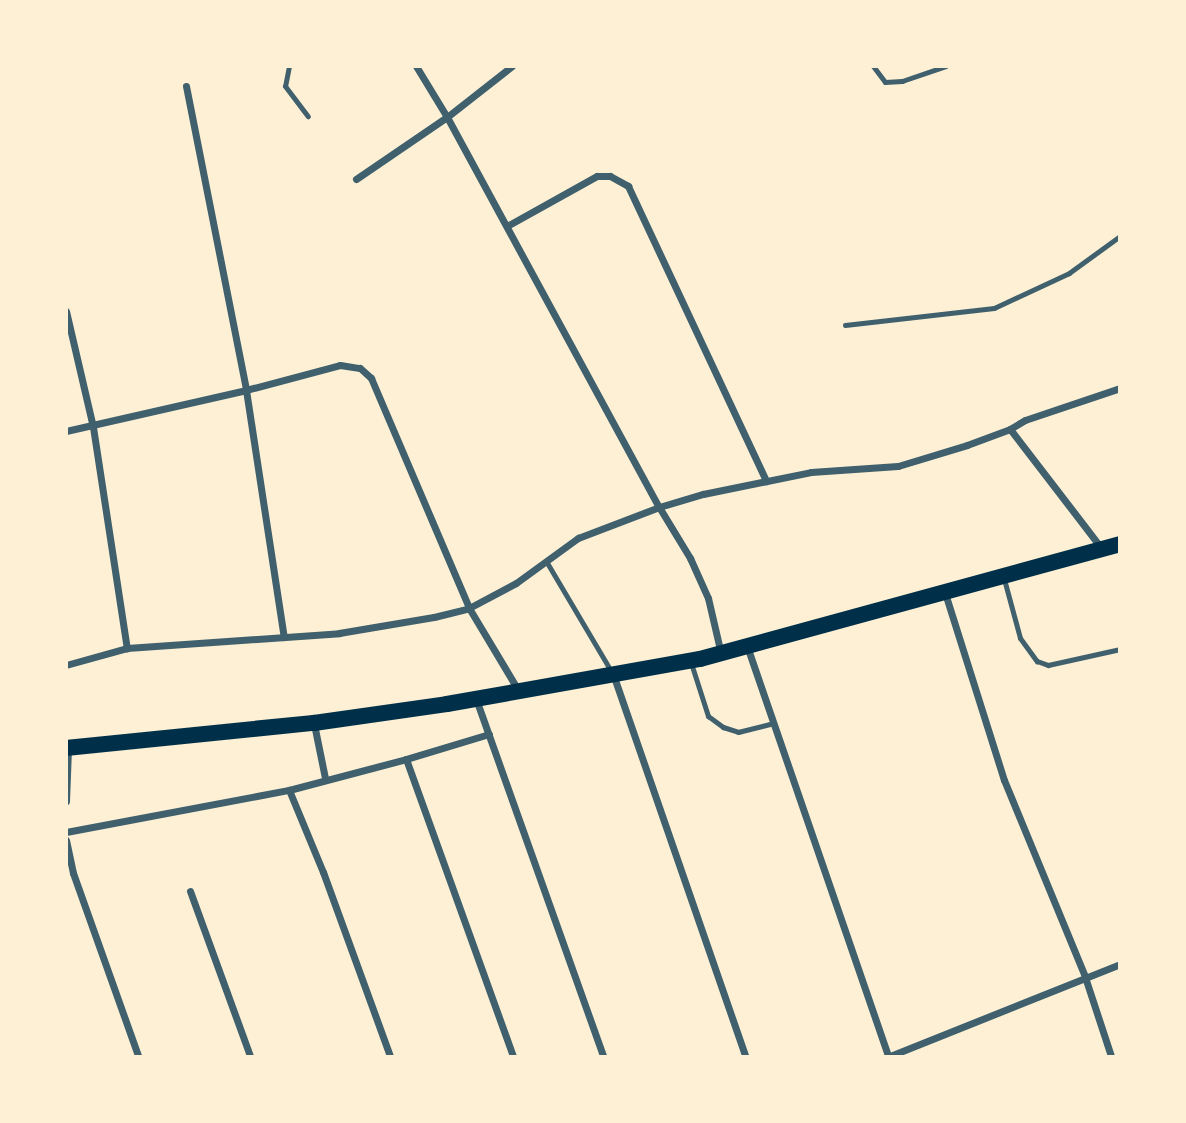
<!DOCTYPE html>
<html>
<head>
<meta charset="utf-8">
<style>
  body { margin:0 }
  #map { position:relative; width:1186px; height:1123px; overflow:hidden; background:#fdf0d5; font-family:"Open Sans",sans-serif }
  div>[style] { position:absolute }
  [style*='--x'] { left:calc(var(--x)*1px); top:calc(var(--y)*1px); width:calc(var(--w)*1px); rotate:calc(var(--a)*1deg) }
  .service>* { height:5px; margin:-2.5px; padding:0 2.5px; transform-origin:2.5px; border-radius:2.5px; background:#3f606c }
  .minor>* { height:7px; margin:-3.5px; padding:0 3.5px; transform-origin:3.5px; border-radius:3.5px; background:#3f606c }
  .primary>* { height:16px; margin:-8px; padding:0 8px; transform-origin:8px; border-radius:8px; background:#003049 }
  span { translate:-50% -50%; white-space:nowrap; text-align:center; line-height:1.15; -webkit-text-stroke:5px #fdf0d5; paint-order:stroke }
  .frame { position:absolute; inset:0; border:68px solid #fdf0d5; pointer-events:none }
</style>
</head>
<body>
<div id="map">
  <div class="service">
    <div style="--x:289;--y:66;--w:20;--a:101"></div>
    <div style="--x:285;--y:86;--w:38;--a:53"></div>
    <div style="--x:873;--y:66;--w:20;--a:53"></div>
    <div style="--x:885;--y:82;--w:17;--a:-3"></div>
    <div style="--x:902;--y:81;--w:46;--a:-18.8"></div>
    <div style="--x:845;--y:325;--w:150;--a:-6.5"></div>
    <div style="--x:994;--y:308;--w:83;--a:-25"></div>
    <div style="--x:1069;--y:273;--w:63;--a:-36"></div>
    <div style="--x:546;--y:561;--w:128;--a:59.4"></div>
    <div style="--x:1004;--y:579;--w:61;--a:74.8"></div>
    <div style="--x:1020;--y:638;--w:29;--a:54"></div>
    <div style="--x:1037;--y:661;--w:12;--a:20"></div>
    <div style="--x:1048;--y:665;--w:74;--a:-12.5"></div>
    <div style="--x:691;--y:663;--w:56;--a:72.2"></div>
    <div style="--x:708;--y:716;--w:19;--a:36"></div>
    <div style="--x:723;--y:727;--w:16;--a:18"></div>
    <div style="--x:738;--y:732;--w:37;--a:-14"></div>
  </div>
  <div class="minor">
    <div style="--x:512;--y:66;--w:83;--a:141.9"></div>
    <div style="--x:447;--y:117;--w:444;--a:61.5"></div>
    <div style="--x:659;--y:507;--w:60;--a:58.7"></div>
    <div style="--x:690;--y:558;--w:44;--a:65.8"></div>
    <div style="--x:708;--y:598;--w:57;--a:76.9"></div>
    <div style="--x:186;--y:86;--w:310;--a:78.8"></div>
    <div style="--x:246;--y:390;--w:250;--a:81.3"></div>
    <div style="--x:356;--y:179;--w:110;--a:-34.3"></div>
    <div style="--x:447;--y:117;--w:60;--a:-121.3"></div>
    <div style="--x:507;--y:226;--w:103;--a:-29.1"></div>
    <div style="--x:597;--y:176;--w:13;--a:0"></div>
    <div style="--x:610;--y:176;--w:21;--a:29"></div>
    <div style="--x:628;--y:186;--w:326;--a:64.9"></div>
    <div style="--x:66;--y:311;--w:119;--a:76.9"></div>
    <div style="--x:93;--y:427;--w:224;--a:81.3"></div>
    <div style="--x:1010;--y:429;--w:151;--a:52.5"></div>
    <div style="--x:66;--y:431;--w:185;--a:-12.8"></div>
    <div style="--x:246;--y:390;--w:97;--a:-14.9"></div>
    <div style="--x:340;--y:365;--w:20;--a:9"></div>
    <div style="--x:360;--y:368;--w:15;--a:42"></div>
    <div style="--x:371;--y:378;--w:250;--a:66.9"></div>
    <div style="--x:469;--y:608;--w:96;--a:59.1"></div>
    <div style="--x:945;--y:593;--w:196;--a:72.5"></div>
    <div style="--x:1004;--y:780;--w:213;--a:67.6"></div>
    <div style="--x:1085;--y:977;--w:83;--a:71.8"></div>
    <div style="--x:748;--y:649;--w:430;--a:71"></div>
    <div style="--x:66;--y:665;--w:63;--a:-15.6"></div>
    <div style="--x:127;--y:648;--w:213;--a:-4"></div>
    <div style="--x:339;--y:633;--w:96;--a:-9.6"></div>
    <div style="--x:434;--y:617;--w:36;--a:-14"></div>
    <div style="--x:469;--y:608;--w:53;--a:-28"></div>
    <div style="--x:516;--y:583;--w:77;--a:-36"></div>
    <div style="--x:578;--y:538;--w:87;--a:-20.9"></div>
    <div style="--x:659;--y:507;--w:46;--a:-16.5"></div>
    <div style="--x:703;--y:494;--w:110;--a:-11.5"></div>
    <div style="--x:811;--y:472;--w:87;--a:-3.9"></div>
    <div style="--x:898;--y:466;--w:72;--a:-16.9"></div>
    <div style="--x:967;--y:445;--w:46;--a:-20.4"></div>
    <div style="--x:1010;--y:429;--w:17;--a:-31"></div>
    <div style="--x:1025;--y:420;--w:100;--a:-18.6"></div>
    <div style="--x:613;--y:674;--w:404;--a:70.9"></div>
    <div style="--x:476;--y:699;--w:379;--a:70.4"></div>
    <div style="--x:314;--y:724;--w:55;--a:78.5"></div>
    <div style="--x:489;--y:734;--w:87;--a:163.2"></div>
    <div style="--x:406;--y:759;--w:316;--a:70.2"></div>
    <div style="--x:289;--y:790;--w:89;--a:67.5"></div>
    <div style="--x:323;--y:872;--w:196;--a:70"></div>
    <div style="--x:66;--y:801;--w:52;--a:-87.8"></div>
    <div style="--x:66;--y:832;--w:227;--a:-10.7"></div>
    <div style="--x:289;--y:790;--w:121;--a:-14.8"></div>
    <div style="--x:66;--y:840;--w:34;--a:78"></div>
    <div style="--x:73;--y:873;--w:194;--a:70.4"></div>
    <div style="--x:190;--y:891;--w:176;--a:70"></div>
    <div style="--x:890;--y:1056;--w:248;--a:-21.8"></div>
  </div>
  <div class="primary">
    <div style="--x:66;--y:748;--w:249;--a:-5.8"></div>
    <div style="--x:314;--y:723;--w:134;--a:-8.1"></div>
    <div style="--x:447;--y:704;--w:257;--a:-10.1"></div>
    <div style="--x:700;--y:659;--w:435;--a:-15.3"></div>
  </div>
  <div class="frame"></div>
</div>
</body>
</html>
